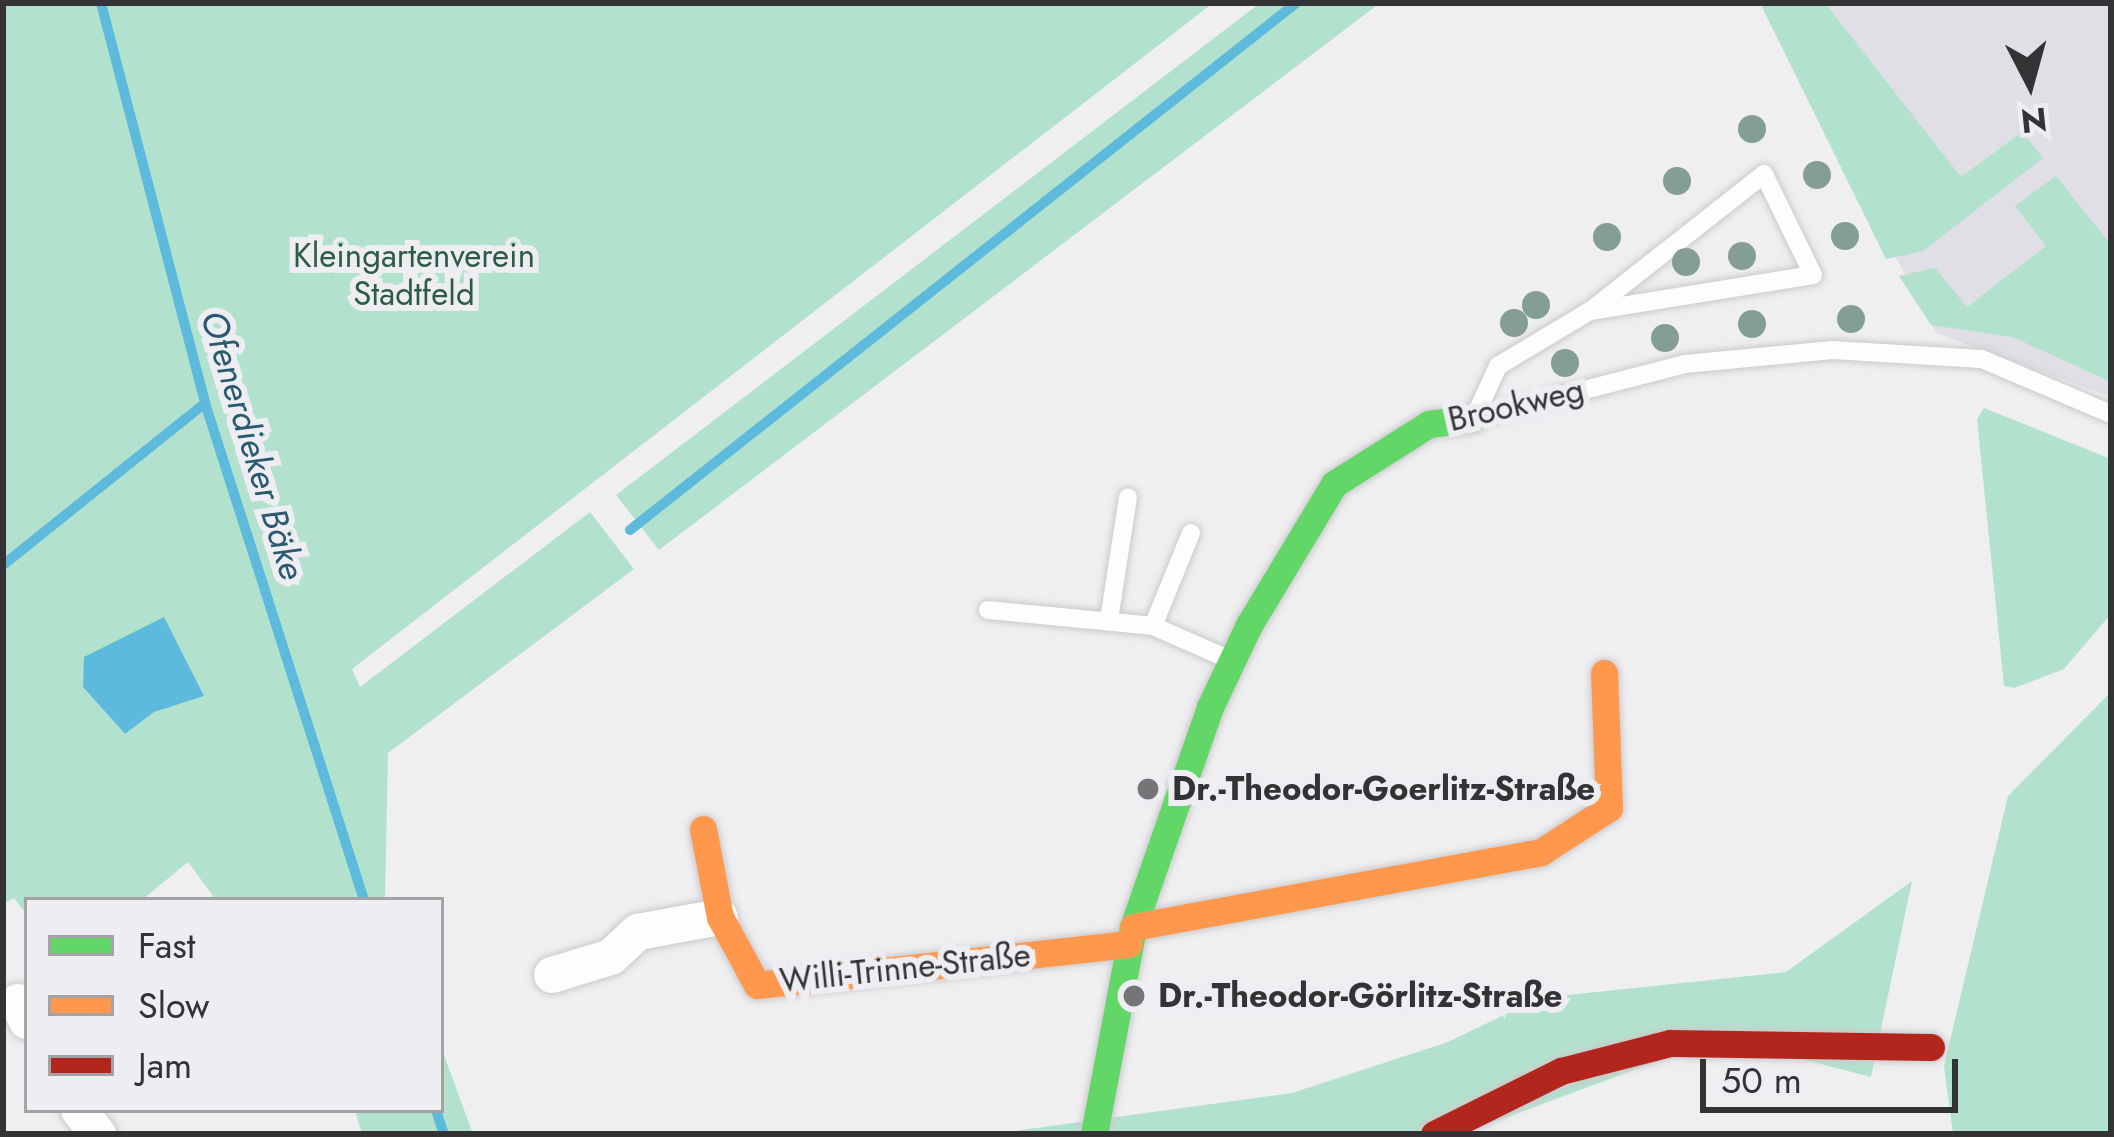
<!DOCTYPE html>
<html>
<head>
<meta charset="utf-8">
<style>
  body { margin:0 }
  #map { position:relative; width:2114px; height:1137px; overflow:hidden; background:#efeff1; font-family:Jost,sans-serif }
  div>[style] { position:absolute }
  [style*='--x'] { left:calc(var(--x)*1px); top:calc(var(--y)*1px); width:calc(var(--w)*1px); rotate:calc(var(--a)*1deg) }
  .built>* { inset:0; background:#e0dfe5 }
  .green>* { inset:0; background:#b2e2cd }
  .water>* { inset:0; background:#5dbadd }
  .stream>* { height:10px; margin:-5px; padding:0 5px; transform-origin:5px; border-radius:5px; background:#5dbadd }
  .roads { filter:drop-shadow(0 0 3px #cbcacc) drop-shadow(0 0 3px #cbcacc) }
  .lane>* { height:18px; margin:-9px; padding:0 9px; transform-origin:9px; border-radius:9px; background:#fdfdfd }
  .street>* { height:36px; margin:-18px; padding:0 18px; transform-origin:18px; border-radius:18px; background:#fdfdfd }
  .fast>* { height:27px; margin:-13.5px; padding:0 13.5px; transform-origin:13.5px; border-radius:13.5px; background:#63d668 }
  .slow>* { height:27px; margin:-13.5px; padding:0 13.5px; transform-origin:13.5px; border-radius:13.5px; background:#ff974d }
  .jam>* { height:27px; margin:-13.5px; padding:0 13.5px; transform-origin:13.5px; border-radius:13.5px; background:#b3261e }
  .trees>* { width:28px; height:28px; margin:-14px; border-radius:50%; background:#849e93 }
  .dots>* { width:33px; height:33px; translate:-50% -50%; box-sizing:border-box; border:6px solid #eeeef2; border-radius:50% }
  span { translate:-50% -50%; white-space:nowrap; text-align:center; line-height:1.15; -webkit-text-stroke:12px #eeeef2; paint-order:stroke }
  .park-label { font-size:33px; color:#2c5b46 }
  .street-label { font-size:33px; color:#333234 }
  .poi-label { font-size:33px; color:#333234; font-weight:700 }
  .left { translate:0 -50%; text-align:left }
  .water-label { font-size:36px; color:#2a5a70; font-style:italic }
  .frame { position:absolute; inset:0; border:6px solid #333234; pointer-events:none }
  .legend { position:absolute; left:24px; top:897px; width:420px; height:216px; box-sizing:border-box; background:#eeeef2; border:3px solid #a3a3a6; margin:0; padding:15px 21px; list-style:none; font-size:36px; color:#333234 }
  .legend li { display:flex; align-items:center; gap:24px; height:60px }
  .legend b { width:60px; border:3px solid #a3a3a6 }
  .north { position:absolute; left:1970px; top:24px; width:120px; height:120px; -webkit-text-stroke:9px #eeeef2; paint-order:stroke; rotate:174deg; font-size:33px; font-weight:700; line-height:48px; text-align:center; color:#333234 }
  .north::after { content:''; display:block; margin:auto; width:42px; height:54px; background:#333234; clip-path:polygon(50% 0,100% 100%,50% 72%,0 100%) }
  .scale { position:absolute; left:1700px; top:1059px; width:258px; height:54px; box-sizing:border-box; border:6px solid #333234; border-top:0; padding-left:15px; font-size:36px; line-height:42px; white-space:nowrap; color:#333234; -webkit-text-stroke:9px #eeeef2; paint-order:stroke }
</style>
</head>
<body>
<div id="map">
  <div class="built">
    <div style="clip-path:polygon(1761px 3px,2111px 3px,2111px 397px,1936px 333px)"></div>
  </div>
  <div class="green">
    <div style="clip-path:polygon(evenodd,3px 3px,1213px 3px,352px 669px,360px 687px,590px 512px,634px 569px,388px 753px,385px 900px,216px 900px,188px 862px,142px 900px,27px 900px,27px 915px,14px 898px,3px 904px,3px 3px,83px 687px,203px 696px,153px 712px,125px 734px,83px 687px)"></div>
    <div style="clip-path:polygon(1260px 3px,1380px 3px,659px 550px,616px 495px)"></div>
    <div style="clip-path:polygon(1760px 3px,1825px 3px,1961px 177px,2022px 132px,2043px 158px,1923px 251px,1886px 259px)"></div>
    <div style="clip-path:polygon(2056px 176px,2111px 245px,2111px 382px,2012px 337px,1931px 325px,1899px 276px,1935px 268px,1967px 307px,2046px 246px,2015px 206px)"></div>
    <div style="clip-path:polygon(1984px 408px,2111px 459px,2111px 614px,2064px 669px,2014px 688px,2004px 686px,1977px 419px)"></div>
    <div style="clip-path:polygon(2111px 692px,2111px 1134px,1953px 1134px,1944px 1066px,2008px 796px)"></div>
    <div style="clip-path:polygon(1912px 881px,1871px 1077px,1770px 1051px,1685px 1051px,1461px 1134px,992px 1134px,1292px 1093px,1448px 1042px,1539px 998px,1786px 972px)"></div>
    <div style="clip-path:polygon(441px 1047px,473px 1134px,362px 1134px,355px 1110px,441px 1110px)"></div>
  </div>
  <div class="water">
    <div style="clip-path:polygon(164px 617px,204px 696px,154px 712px,125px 734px,83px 687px,84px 657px)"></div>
  </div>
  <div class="stream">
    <div style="--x:101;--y:3;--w:413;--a:75.4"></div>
    <div style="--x:205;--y:403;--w:522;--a:72.26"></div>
    <div style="--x:630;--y:530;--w:849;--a:-38.35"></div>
    <div style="--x:3;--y:565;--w:259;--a:-38.7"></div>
    <div style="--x:436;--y:1110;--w:25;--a:72"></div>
  </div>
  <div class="roads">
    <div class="lane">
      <div style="--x:1764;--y:174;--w:112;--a:64.1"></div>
      <div style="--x:1813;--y:275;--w:226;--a:170.8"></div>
      <div style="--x:1590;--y:311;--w:221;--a:-38.2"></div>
      <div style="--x:1476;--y:414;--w:53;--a:-65.4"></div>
      <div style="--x:1498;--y:366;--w:107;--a:-30.9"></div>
      <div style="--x:1476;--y:418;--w:216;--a:-14.5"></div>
      <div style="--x:1685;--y:364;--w:148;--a:-5.4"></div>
      <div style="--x:1832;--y:350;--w:150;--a:3.4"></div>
      <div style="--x:1982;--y:359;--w:140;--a:23.1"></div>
      <div style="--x:1191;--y:533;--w:100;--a:112.2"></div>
      <div style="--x:1153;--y:626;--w:82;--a:23.7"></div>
      <div style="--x:988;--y:610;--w:166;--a:5.5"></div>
      <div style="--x:1109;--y:620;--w:124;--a:-81.2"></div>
    </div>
    <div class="street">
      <div style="--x:552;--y:975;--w:62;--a:-17"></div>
      <div style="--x:611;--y:957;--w:37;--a:-43"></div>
      <div style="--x:638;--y:932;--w:83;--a:-10.4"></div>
      <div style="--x:18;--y:1002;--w:21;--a:65"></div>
      <div style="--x:79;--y:1110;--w:31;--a:52"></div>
    </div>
    <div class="fast">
      <div style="--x:1094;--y:1134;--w:211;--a:-79.3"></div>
      <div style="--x:1133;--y:927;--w:233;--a:-70.7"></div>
      <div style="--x:1210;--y:707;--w:91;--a:-64.6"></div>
      <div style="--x:1249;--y:625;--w:165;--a:-58.9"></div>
      <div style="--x:1334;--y:484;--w:112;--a:-32.3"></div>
      <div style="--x:1429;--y:424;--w:45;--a:-7.6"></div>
    </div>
    <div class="slow">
      <div style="--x:703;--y:829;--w:90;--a:79.1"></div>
      <div style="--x:720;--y:917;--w:77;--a:61.4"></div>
      <div style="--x:757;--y:985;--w:374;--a:-6.3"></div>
      <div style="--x:1133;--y:927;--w:415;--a:-10.4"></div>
      <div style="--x:1541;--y:852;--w:81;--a:-32.9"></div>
      <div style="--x:1609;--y:808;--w:135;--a:-92.1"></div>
    </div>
    <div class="jam">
      <div style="--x:1434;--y:1134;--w:142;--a:-26.4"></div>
      <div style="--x:1561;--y:1071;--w:113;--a:-14.4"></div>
      <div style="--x:1670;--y:1043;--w:261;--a:0.9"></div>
    </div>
  </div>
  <div class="trees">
    <div style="left:1752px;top:129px"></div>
    <div style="left:1817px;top:175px"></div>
    <div style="left:1677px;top:181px"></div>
    <div style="left:1845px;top:236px"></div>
    <div style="left:1607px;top:237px"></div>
    <div style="left:1742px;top:256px"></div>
    <div style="left:1686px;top:262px"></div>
    <div style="left:1536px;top:305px"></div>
    <div style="left:1851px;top:319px"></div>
    <div style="left:1514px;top:323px"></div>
    <div style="left:1752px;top:324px"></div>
    <div style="left:1665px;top:338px"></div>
    <div style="left:1565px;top:363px"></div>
  </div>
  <div class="dots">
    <div style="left:1148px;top:789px;background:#757476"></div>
    <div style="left:1134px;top:996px;background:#757476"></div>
  </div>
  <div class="park-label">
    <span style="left:414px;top:275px">Kleingartenverein<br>Stadtfeld</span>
  </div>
  <div class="street-label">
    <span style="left:1516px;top:405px;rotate:-13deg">Brookweg</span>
    <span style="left:905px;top:968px;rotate:-6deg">Willi-Trinne-Straße</span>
  </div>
  <div class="poi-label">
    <span class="left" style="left:1172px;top:789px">Dr.-Theodor-Goerlitz-Straße</span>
    <span class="left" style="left:1158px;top:996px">Dr.-Theodor-Görlitz-Straße</span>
  </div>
  <div class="water-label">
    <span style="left:253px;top:445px;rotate:73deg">Ofenerdieker Bäke</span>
  </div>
  <div class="frame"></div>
  <ul class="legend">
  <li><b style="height:15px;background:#63d668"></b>Fast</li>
  <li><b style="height:15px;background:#ff974d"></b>Slow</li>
  <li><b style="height:15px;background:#b3261e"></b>Jam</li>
  </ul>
  <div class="north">N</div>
  <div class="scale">50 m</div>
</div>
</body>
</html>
